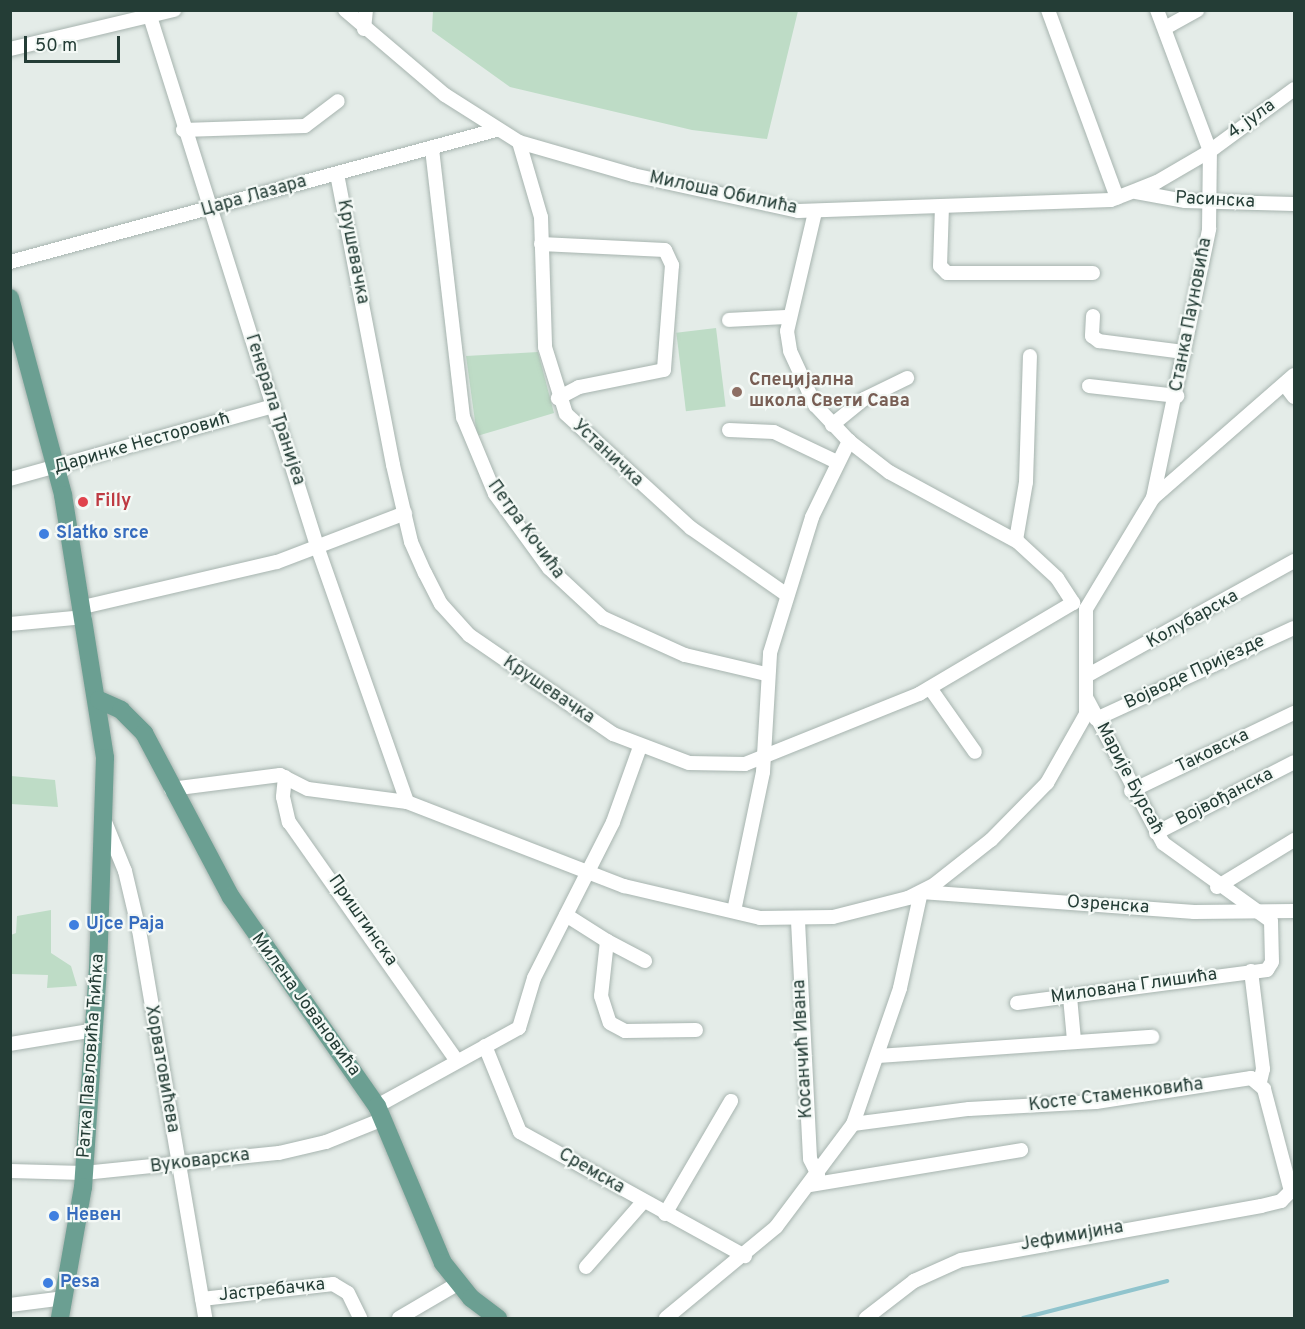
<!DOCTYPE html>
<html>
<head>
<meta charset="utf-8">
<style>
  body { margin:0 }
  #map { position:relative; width:1305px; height:1329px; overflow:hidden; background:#e4ece8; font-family:Overpass,sans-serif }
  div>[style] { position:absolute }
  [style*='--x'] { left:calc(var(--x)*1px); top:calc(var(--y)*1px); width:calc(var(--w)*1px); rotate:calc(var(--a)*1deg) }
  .green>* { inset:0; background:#bedcc6; transform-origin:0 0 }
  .stream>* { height:4px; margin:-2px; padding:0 2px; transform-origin:2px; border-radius:2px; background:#90c4cd }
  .roads { filter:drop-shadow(0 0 2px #a7b4af) drop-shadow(0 0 2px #a7b4af) }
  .minor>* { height:14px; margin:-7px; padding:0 7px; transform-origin:7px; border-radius:7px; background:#fff }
  .major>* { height:18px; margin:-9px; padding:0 9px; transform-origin:9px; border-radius:9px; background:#6b9f92 }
  .dots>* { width:16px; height:16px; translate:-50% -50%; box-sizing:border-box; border:3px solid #f4f9f6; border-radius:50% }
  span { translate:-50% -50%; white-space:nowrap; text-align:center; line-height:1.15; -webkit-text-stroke:4.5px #f4f9f6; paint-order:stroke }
  .street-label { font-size:18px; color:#243d36 }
  .education-label { font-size:18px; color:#785e54; font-weight:700 }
  .left { translate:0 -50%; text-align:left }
  .health-label { font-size:18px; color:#be3a42; font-weight:700 }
  .shop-label { font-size:18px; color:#366cbe; font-weight:700 }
  .frame { position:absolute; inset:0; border:12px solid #243d36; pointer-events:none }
  .scale { position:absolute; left:24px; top:36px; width:96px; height:27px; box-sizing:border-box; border:3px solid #243d36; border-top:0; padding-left:8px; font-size:18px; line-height:21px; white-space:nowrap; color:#243d36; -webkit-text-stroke:4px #f4f9f6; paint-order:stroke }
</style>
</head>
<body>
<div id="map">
  <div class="green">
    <div style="clip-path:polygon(433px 11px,433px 10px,798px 11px,767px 139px,692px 130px,510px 87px,432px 31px)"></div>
    <div style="left:716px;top:328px;width:79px;height:40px;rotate:83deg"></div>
    <div style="clip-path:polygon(538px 352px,554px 413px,477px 436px,466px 356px)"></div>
    <div style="clip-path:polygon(11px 776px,55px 780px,58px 807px,11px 804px)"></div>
    <div style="clip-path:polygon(51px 910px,51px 953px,71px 966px,77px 986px,47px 988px,48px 975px,11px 974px,11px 935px,16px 933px,17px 916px)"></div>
  </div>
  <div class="stream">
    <div style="--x:1023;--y:1318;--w:149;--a:-14.4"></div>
  </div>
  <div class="roads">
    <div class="minor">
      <div style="--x:148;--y:10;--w:565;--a:72.49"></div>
      <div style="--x:318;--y:549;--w:268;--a:70.6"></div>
      <div style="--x:345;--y:10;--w:131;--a:40.4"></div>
      <div style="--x:445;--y:95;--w:88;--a:32.4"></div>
      <div style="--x:519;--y:142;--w:119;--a:16.1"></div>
      <div style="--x:633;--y:175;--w:169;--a:12.3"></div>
      <div style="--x:798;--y:211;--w:313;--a:-2"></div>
      <div style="--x:1111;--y:200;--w:49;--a:-21.4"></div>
      <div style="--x:1157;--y:182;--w:61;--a:-30.3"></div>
      <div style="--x:1210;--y:151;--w:104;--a:-36.4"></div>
      <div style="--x:1048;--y:10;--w:200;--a:69.8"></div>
      <div style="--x:1165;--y:28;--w:37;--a:-29"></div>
      <div style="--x:364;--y:29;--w:19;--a:-84"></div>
      <div style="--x:10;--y:49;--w:169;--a:-13.4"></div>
      <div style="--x:183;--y:130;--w:122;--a:-1.9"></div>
      <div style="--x:305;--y:126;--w:41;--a:-37.1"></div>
      <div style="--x:519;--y:142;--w:78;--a:73.7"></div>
      <div style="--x:541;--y:217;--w:130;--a:88.2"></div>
      <div style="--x:545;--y:347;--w:70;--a:72.6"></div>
      <div style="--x:566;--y:414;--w:169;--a:42.4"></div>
      <div style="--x:691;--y:528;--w:117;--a:34.9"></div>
      <div style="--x:432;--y:149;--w:270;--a:83.4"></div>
      <div style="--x:463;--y:417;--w:83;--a:67.4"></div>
      <div style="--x:495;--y:494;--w:92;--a:53.9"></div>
      <div style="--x:549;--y:568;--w:74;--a:42.8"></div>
      <div style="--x:603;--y:618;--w:90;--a:24.3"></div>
      <div style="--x:685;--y:655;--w:83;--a:13.2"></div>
      <div style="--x:337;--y:174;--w:296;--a:79.1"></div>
      <div style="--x:393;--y:465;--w:79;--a:76.8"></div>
      <div style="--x:411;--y:542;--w:34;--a:66"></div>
      <div style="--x:425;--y:573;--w:35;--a:63"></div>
      <div style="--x:441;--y:604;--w:42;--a:47.9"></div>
      <div style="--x:469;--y:635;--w:175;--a:34.5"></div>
      <div style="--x:613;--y:734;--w:81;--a:20.9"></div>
      <div style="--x:689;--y:763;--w:56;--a:1"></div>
      <div style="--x:745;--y:764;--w:188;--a:-21.9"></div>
      <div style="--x:919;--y:694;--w:179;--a:-30.6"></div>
      <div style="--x:1136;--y:192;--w:50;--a:10.4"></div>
      <div style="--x:1185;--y:201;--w:109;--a:1.6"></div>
      <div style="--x:942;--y:206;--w:60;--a:91.9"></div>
      <div style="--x:940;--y:266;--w:10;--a:45"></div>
      <div style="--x:947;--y:273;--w:146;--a:0"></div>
      <div style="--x:815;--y:212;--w:122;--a:103.2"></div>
      <div style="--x:787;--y:331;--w:20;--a:81"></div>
      <div style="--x:790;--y:351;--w:60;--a:65.2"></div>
      <div style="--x:815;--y:405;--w:50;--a:46.6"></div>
      <div style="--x:849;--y:441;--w:51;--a:37.8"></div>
      <div style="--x:889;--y:472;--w:147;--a:28.5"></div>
      <div style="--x:1018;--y:542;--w:53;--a:42.7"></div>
      <div style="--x:1057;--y:578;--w:30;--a:57"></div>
      <div style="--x:541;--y:244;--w:124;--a:2.8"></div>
      <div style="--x:665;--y:250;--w:17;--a:65"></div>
      <div style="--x:672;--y:265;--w:105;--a:94.4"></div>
      <div style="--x:664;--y:370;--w:87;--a:168.7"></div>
      <div style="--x:579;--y:387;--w:24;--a:152"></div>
      <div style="--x:10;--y:262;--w:504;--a:-15.2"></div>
      <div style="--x:1093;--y:316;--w:20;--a:93"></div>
      <div style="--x:1092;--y:336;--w:9;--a:36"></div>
      <div style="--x:1099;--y:341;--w:86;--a:7.4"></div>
      <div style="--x:729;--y:320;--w:60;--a:-2.9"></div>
      <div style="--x:1285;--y:385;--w:15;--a:53"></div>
      <div style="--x:1089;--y:386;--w:89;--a:6.5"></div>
      <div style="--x:832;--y:425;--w:41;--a:-39.1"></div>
      <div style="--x:864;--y:399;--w:48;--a:-26"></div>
      <div style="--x:729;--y:430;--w:45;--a:2.5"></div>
      <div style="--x:774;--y:432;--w:70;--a:25.5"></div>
      <div style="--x:10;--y:479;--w:273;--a:-15.5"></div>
      <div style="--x:1153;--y:498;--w:187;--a:-41.1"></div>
      <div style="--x:1016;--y:540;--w:59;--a:-80.2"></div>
      <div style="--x:1026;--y:482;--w:126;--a:-88.2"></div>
      <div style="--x:83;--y:607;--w:199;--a:-13.1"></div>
      <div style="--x:277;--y:562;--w:137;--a:-20.9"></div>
      <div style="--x:1086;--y:609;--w:130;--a:-58.9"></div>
      <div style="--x:1153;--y:498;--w:275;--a:-78.2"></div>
      <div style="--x:1209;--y:229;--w:78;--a:-89.3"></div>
      <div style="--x:1210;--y:151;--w:151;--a:-110.6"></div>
      <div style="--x:10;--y:624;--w:75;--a:-5.3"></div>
      <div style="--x:1090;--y:674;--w:233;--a:-29"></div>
      <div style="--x:930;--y:688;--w:78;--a:54.9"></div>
      <div style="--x:1096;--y:719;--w:218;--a:-24.7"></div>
      <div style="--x:285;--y:777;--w:20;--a:96"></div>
      <div style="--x:283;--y:797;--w:26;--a:77"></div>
      <div style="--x:289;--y:822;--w:292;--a:54.9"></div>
      <div style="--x:171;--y:789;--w:110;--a:-7.3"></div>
      <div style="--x:280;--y:775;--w:31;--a:27"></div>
      <div style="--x:308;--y:789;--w:100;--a:7.5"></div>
      <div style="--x:407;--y:802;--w:233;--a:21.2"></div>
      <div style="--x:624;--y:886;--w:140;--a:13.2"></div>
      <div style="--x:760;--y:918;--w:73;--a:-0.8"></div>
      <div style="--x:833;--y:917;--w:77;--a:-14.2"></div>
      <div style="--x:908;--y:898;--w:30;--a:-27"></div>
      <div style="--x:935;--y:884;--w:71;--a:-38.2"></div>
      <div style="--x:991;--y:840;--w:80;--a:-45.5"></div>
      <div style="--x:1047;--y:783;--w:79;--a:-60.5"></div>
      <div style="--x:1086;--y:714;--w:105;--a:-90"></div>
      <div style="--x:1131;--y:791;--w:181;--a:-25.6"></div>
      <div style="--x:105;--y:822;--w:53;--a:67.8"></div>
      <div style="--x:125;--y:871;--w:61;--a:76.7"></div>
      <div style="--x:139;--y:930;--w:394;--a:80.3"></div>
      <div style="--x:1156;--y:833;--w:155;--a:-27.2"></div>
      <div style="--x:1217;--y:887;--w:90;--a:-31.4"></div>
      <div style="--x:921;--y:892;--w:274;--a:4.2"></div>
      <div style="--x:1194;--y:912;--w:100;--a:-0.6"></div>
      <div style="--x:734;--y:911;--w:142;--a:-78.2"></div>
      <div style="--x:763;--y:772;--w:119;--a:-86.6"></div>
      <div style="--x:770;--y:653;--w:142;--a:-72.8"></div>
      <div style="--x:812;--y:517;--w:85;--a:-64"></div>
      <div style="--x:566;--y:915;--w:49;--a:32.4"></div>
      <div style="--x:607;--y:941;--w:55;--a:96.2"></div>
      <div style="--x:601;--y:996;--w:28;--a:72"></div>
      <div style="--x:610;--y:1023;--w:17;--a:28"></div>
      <div style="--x:625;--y:1031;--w:71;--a:-0.8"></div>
      <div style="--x:798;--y:921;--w:238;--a:87.1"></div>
      <div style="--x:810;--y:1159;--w:18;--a:63"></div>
      <div style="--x:607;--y:941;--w:43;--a:27.8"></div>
      <div style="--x:1251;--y:971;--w:99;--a:83"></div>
      <div style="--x:1263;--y:1069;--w:13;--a:103"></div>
      <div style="--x:1070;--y:997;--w:43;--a:84.7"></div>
      <div style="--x:1017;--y:1003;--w:252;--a:-7.5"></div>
      <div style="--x:1267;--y:970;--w:9;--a:-58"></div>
      <div style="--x:1272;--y:962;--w:41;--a:-91.4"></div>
      <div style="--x:1271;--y:921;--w:133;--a:-144.2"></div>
      <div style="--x:1163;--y:843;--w:161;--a:-117.8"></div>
      <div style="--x:10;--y:1044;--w:86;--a:-9.4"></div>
      <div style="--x:485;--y:1046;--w:93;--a:67.9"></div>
      <div style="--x:520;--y:1132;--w:257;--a:28.9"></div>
      <div style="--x:878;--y:1056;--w:275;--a:-4"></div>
      <div style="--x:377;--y:1106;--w:162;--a:-28.8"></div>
      <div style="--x:519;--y:1028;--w:52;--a:-73.3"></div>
      <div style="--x:534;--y:978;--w:175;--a:-63.1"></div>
      <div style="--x:613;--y:822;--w:80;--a:-70.2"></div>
      <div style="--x:853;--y:1124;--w:117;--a:-7.4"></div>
      <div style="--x:969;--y:1109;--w:127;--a:-3.2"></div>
      <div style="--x:1096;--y:1102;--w:157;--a:-8.8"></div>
      <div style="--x:1251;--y:1078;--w:17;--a:40"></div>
      <div style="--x:1264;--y:1089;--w:106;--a:75.2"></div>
      <div style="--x:10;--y:1171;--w:74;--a:1.5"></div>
      <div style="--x:84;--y:1173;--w:196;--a:-5.9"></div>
      <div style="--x:279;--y:1153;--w:48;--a:-13.2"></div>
      <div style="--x:326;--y:1142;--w:61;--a:-22"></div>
      <div style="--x:810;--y:1185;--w:214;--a:-9.4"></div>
      <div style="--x:665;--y:1214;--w:131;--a:-59.7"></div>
      <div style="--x:586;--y:1267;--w:86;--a:-48.8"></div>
      <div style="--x:202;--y:1299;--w:132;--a:-6.5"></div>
      <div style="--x:333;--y:1284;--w:17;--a:31"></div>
      <div style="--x:348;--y:1293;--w:28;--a:64"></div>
      <div style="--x:10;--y:1305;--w:55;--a:-7.3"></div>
      <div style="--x:399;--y:1318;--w:67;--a:-30.4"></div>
      <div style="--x:666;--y:1318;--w:143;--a:-39.6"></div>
      <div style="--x:776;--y:1227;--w:129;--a:-53.2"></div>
      <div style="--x:853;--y:1124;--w:144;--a:-70.9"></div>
      <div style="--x:900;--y:988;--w:98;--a:-77.7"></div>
      <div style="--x:866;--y:1318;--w:61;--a:-37.6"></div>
      <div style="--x:914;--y:1281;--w:51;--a:-24.1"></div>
      <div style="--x:961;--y:1260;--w:305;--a:-10.2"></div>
      <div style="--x:1261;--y:1206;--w:21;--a:-14"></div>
      <div style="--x:1281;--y:1201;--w:18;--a:-45"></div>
    </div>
    <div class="major">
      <div style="--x:10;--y:298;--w:204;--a:74.9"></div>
      <div style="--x:63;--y:495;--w:266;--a:80.9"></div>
      <div style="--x:105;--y:758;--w:210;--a:91.9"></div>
      <div style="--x:98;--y:968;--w:220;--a:93.9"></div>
      <div style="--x:83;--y:1187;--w:133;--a:100"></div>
      <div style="--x:99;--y:700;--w:24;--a:24"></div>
      <div style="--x:121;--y:710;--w:33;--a:45"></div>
      <div style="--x:144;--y:733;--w:186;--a:62.1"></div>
      <div style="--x:231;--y:897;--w:255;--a:55.1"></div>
      <div style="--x:377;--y:1106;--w:170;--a:67.2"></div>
      <div style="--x:443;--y:1263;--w:45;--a:51.3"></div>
      <div style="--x:471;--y:1298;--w:34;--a:37"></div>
    </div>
  </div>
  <div class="dots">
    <div style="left:737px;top:392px;background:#8d6e63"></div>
    <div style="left:83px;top:502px;background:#e0444e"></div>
    <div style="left:44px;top:534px;background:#3f7fe0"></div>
    <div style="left:74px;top:925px;background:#3f7fe0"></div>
    <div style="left:54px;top:1216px;background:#3f7fe0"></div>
    <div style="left:48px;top:1283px;background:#3f7fe0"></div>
  </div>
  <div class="street-label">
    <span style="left:1252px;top:120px;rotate:-36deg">4. јула</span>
    <span style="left:723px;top:194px;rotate:12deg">Милоша Обилића</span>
    <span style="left:254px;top:197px;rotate:-16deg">Цара Лазара</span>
    <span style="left:1215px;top:201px;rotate:3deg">Расинска</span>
    <span style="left:352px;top:252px;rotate:79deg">Крушевачка</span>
    <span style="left:1192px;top:315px;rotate:-79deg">Станка Пауновића</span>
    <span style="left:274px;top:410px;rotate:72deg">Генерала Транијеа</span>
    <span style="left:142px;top:444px;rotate:-16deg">Даринке Несторовић</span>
    <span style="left:607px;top:454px;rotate:43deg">Устаничка</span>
    <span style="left:525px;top:530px;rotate:54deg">Петра Кочића</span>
    <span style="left:1193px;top:620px;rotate:-29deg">Колубарска</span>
    <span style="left:1195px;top:673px;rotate:-25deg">Војводе Пријезде</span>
    <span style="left:548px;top:691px;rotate:34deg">Крушевачка</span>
    <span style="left:1213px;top:752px;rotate:-26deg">Таковска</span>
    <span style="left:1129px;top:779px;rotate:62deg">Марије Бурсаћ</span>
    <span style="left:1225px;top:798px;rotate:-27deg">Војвођанска</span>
    <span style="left:1108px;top:906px;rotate:4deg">Озренска</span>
    <span style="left:362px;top:921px;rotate:55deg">Приштинска</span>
    <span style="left:1134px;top:987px;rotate:-8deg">Милована Глишића</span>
    <span style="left:305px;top:1005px;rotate:54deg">Милена Јовановића</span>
    <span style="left:804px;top:1049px;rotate:-93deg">Косанчић Ивана</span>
    <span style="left:92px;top:1056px;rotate:-86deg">Ратка Павловића Ћићка</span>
    <span style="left:161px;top:1069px;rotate:80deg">Хорватовићева</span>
    <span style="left:1116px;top:1096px;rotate:-7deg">Косте Стаменковића</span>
    <span style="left:200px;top:1162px;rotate:-7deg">Вуковарска</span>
    <span style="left:591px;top:1172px;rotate:30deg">Сремска</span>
    <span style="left:1072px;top:1237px;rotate:-10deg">Јефимијина</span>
    <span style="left:272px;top:1291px;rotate:-6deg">Јастребачка</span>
  </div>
  <div class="education-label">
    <span class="left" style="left:749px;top:392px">Специјална<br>школа Свети Сава</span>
  </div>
  <div class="health-label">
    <span class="left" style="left:95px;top:502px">Filly</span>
  </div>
  <div class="shop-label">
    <span class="left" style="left:56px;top:534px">Slatko srce</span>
    <span class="left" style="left:86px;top:925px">Ujce Paja</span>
    <span class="left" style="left:66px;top:1216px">Невен</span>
    <span class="left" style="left:60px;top:1283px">Pesa</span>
  </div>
  <div class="frame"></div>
  <div class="scale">50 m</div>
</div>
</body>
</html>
